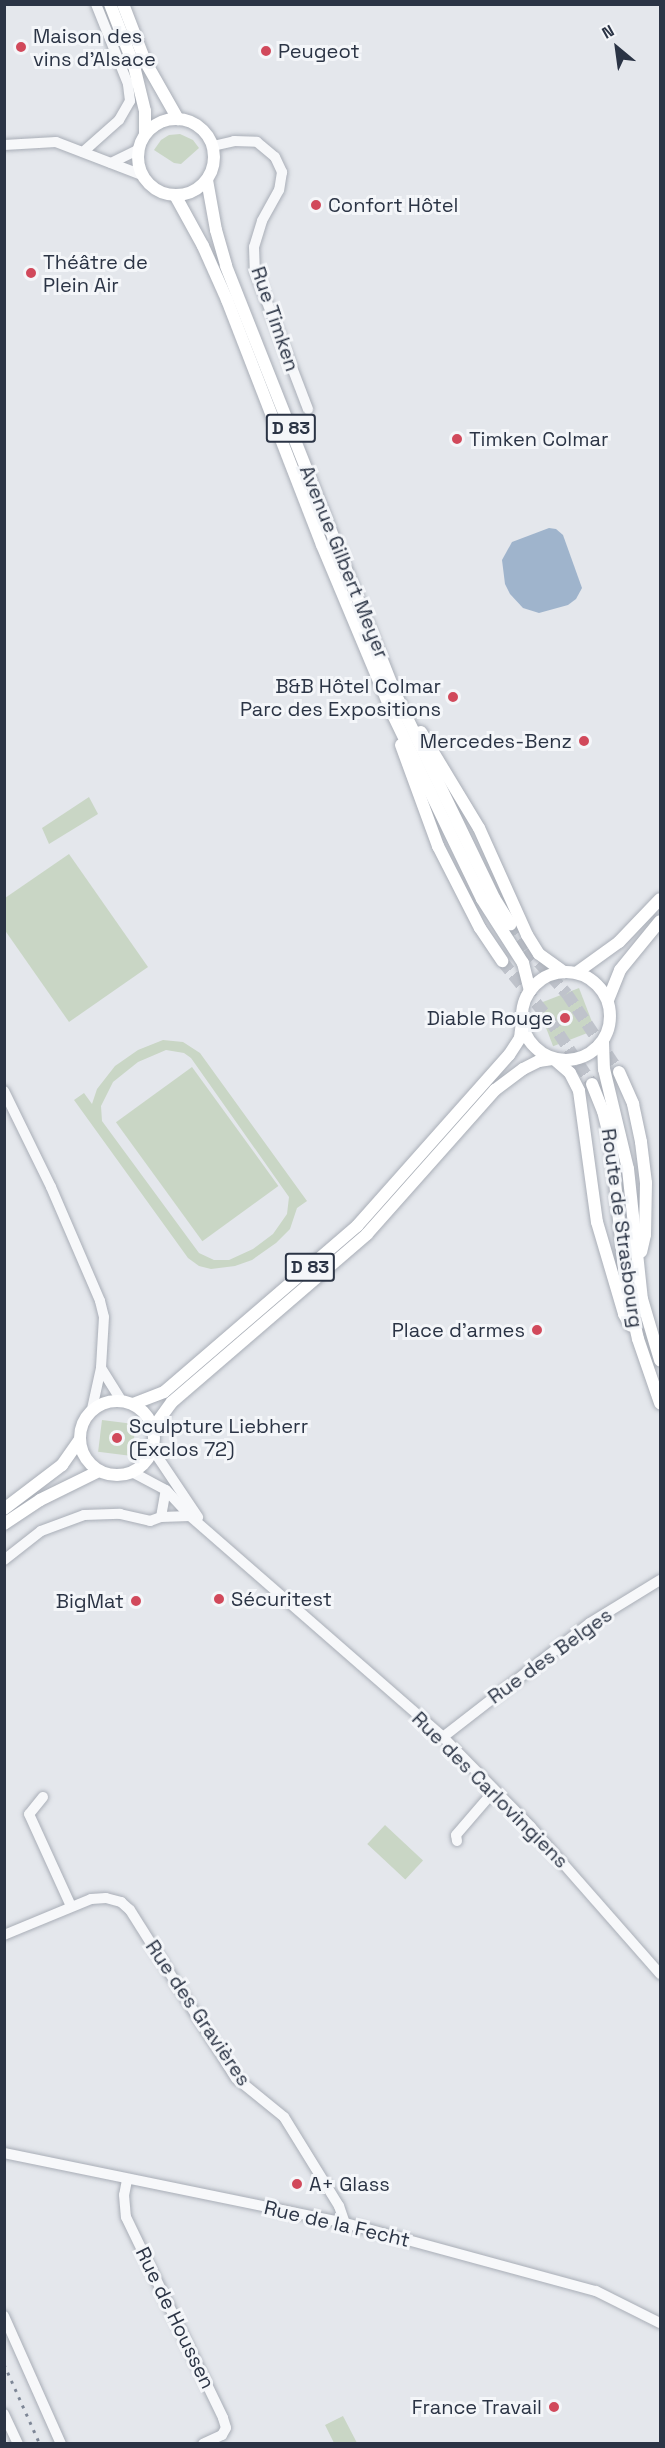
<!DOCTYPE html>
<html>
<head>
<meta charset="utf-8">
<style>
  body { margin:0 }
  #map { position:relative; width:665px; height:2448px; overflow:hidden; background:#e4e7ec; font-family:"Space Grotesk",sans-serif }
  div>[style] { position:absolute }
  [style*='--x'] { left:calc(var(--x)*1px); top:calc(var(--y)*1px); width:calc(var(--w)*1px); rotate:calc(var(--a)*1deg) }
  .green>* { inset:0; background:#c9d6c5; transform-origin:0 0 }
  .water>* { inset:0; background:#9fb4cc }
  .major-tunnel>* { height:12px; margin-top:-6px; transform-origin:0; background:repeating-linear-gradient(90deg,#bfc3cb 0 12px,transparent 0 18px) }
  .roads { filter:drop-shadow(0 0 2px #a9aeb7) drop-shadow(0 0 2px #a9aeb7) }
  .minor>* { height:10px; margin:-5px; padding:0 5px; transform-origin:5px; border-radius:5px; background:#f7f8fa }
  .major>* { height:12px; margin:-6px; padding:0 6px; transform-origin:6px; border-radius:6px; background:#fff }
  .major>.ring { margin:-6px; padding:0; box-sizing:content-box; background:none; border:12px solid #fff; border-radius:50% }
  .rail>* { height:3px; margin-top:-1.5px; transform-origin:0; background:repeating-linear-gradient(90deg,#7d8696 0 3px,transparent 0 9px) }
  .dots>* { width:16px; height:16px; translate:-50% -50%; box-sizing:border-box; border:3px solid #f4f6f9; border-radius:50% }
  span { translate:-50% -50%; white-space:nowrap; text-align:center; line-height:1.15; -webkit-text-stroke:6px #f4f6f9; paint-order:stroke }
  .shield-label span { padding:2px 4px; background:#f4f6f9; border:2px solid; border-radius:4px; -webkit-text-stroke-width:0 }
  .shield-label { font-size:18px; color:#2b3445; font-weight:700 }
  .poi-label { font-size:20px; color:#2b3445 }
  .left { translate:0 -50%; text-align:left }
  .right { translate:-100% -50%; text-align:right }
  .street-label { font-size:20px; color:#2b3445 }
  .frame { position:absolute; inset:0; border:6px solid #2b3445; pointer-events:none }
  .north { position:absolute; left:587px; top:18px; width:60px; height:60px; -webkit-text-stroke:4px #f4f6f9; paint-order:stroke; rotate:331deg; font-size:16px; font-weight:700; line-height:24px; text-align:center; color:#2b3445 }
  .north::after { content:''; display:block; margin:auto; width:21px; height:27px; background:#2b3445; clip-path:polygon(50% 0,100% 100%,50% 72%,0 100%) }
</style>
</head>
<body>
<div id="map">
  <div class="green">
    <div style="clip-path:polygon(180px 134px,193px 140px,199px 148px,181px 164px,174px 163px,154px 150px,161px 140px,169px 135px)"></div>
    <div style="clip-path:polygon(89px 797px,98px 814px,49px 844px,42px 828px)"></div>
    <div style="clip-path:polygon(69px 854px,148px 967px,69px 1022px,4px 929px,5px 898px)"></div>
    <div style="left:579px;top:988px;width:45px;height:45px;rotate:69deg"></div>
    <div style="clip-path:polygon(evenodd,163px 1040px,183px 1042px,200px 1053px,307px 1201px,297px 1208px,290px 1229px,276px 1243px,252px 1260px,235px 1266px,211px 1269px,199px 1266px,188px 1258px,74px 1100px,84px 1093px,92px 1104px,97px 1089px,115px 1066px,138px 1050px,163px 1040px,166px 1050px,184px 1053px,191px 1058px,289px 1197px,287px 1214px,273px 1234px,253px 1249px,229px 1260px,214px 1260px,199px 1253px,102px 1121px,101px 1106px,113px 1082px,138px 1062px,166px 1050px)"></div>
    <div style="left:192px;top:1067px;width:147px;height:94px;rotate:54deg"></div>
    <div style="left:102px;top:1420px;width:34px;height:32px;rotate:7deg"></div>
    <div style="left:385px;top:1825px;width:52px;height:26px;rotate:43deg"></div>
    <div style="clip-path:polygon(343px 2416px,357px 2443px,334px 2443px,325px 2425px)"></div>
  </div>
  <div class="water">
    <div style="clip-path:polygon(549px 528px,556px 529px,563px 535px,582px 588px,576px 599px,568px 605px,539px 613px,523px 608px,510px 594px,505px 584px,502px 560px,512px 542px)"></div>
  </div>
  <div class="major-tunnel">
    <div style="--x:510;--y:924;--w:30;--a:56"></div>
    <div style="--x:527;--y:949;--w:60;--a:48.4"></div>
    <div style="--x:567;--y:994;--w:94;--a:56.3"></div>
    <div style="--x:502;--y:961;--w:75;--a:51"></div>
    <div style="--x:549;--y:1019;--w:78;--a:56.5"></div>
  </div>
  <div class="roads">
    <div class="minor">
      <div style="--x:4;--y:145;--w:52;--a:-3.3"></div>
      <div style="--x:56;--y:142;--w:92;--a:21"></div>
      <div style="--x:213;--y:146;--w:22;--a:-13"></div>
      <div style="--x:234;--y:141;--w:23;--a:2"></div>
      <div style="--x:257;--y:142;--w:23;--a:40"></div>
      <div style="--x:275;--y:157;--w:17;--a:65"></div>
      <div style="--x:282;--y:172;--w:18;--a:99"></div>
      <div style="--x:279;--y:190;--w:35;--a:119"></div>
      <div style="--x:262;--y:221;--w:27;--a:107"></div>
      <div style="--x:254;--y:247;--w:24;--a:88"></div>
      <div style="--x:255;--y:271;--w:148;--a:69"></div>
      <div style="--x:83;--y:152;--w:48;--a:-41.6"></div>
      <div style="--x:119;--y:120;--w:22;--a:-60"></div>
      <div style="--x:130;--y:101;--w:17;--a:-97"></div>
      <div style="--x:128;--y:84;--w:86;--a:-111.8"></div>
      <div style="--x:111;--y:163;--w:30;--a:-26"></div>
      <div style="--x:4;--y:1091;--w:107;--a:63.9"></div>
      <div style="--x:51;--y:1187;--w:124;--a:66.7"></div>
      <div style="--x:100;--y:1301;--w:16;--a:76"></div>
      <div style="--x:104;--y:1317;--w:51;--a:93.4"></div>
      <div style="--x:101;--y:1368;--w:42;--a:102.4"></div>
      <div style="--x:101;--y:1368;--w:38;--a:58"></div>
      <div style="--x:153;--y:1450;--w:81;--a:56.1"></div>
      <div style="--x:132;--y:1472;--w:38;--a:28"></div>
      <div style="--x:166;--y:1490;--w:35;--a:47"></div>
      <div style="--x:190;--y:1516;--w:336;--a:41.1"></div>
      <div style="--x:443;--y:1737;--w:126;--a:45.6"></div>
      <div style="--x:531;--y:1827;--w:196;--a:48.7"></div>
      <div style="--x:161;--y:1517;--w:27;--a:-80"></div>
      <div style="--x:4;--y:1560;--w:47;--a:-38.1"></div>
      <div style="--x:41;--y:1531;--w:46;--a:-20.4"></div>
      <div style="--x:84;--y:1515;--w:36;--a:-2"></div>
      <div style="--x:120;--y:1514;--w:31;--a:13"></div>
      <div style="--x:150;--y:1521;--w:12;--a:-20"></div>
      <div style="--x:161;--y:1517;--w:29;--a:-2"></div>
      <div style="--x:443;--y:1737;--w:186;--a:-37.8"></div>
      <div style="--x:590;--y:1623;--w:82;--a:-31.6"></div>
      <div style="--x:43;--y:1797;--w:22;--a:129"></div>
      <div style="--x:29;--y:1814;--w:101;--a:65.5"></div>
      <div style="--x:457;--y:1841;--w:6;--a:-99"></div>
      <div style="--x:456;--y:1835;--w:58;--a:-49.2"></div>
      <div style="--x:4;--y:1935;--w:94;--a:-22.5"></div>
      <div style="--x:91;--y:1899;--w:15;--a:-4"></div>
      <div style="--x:106;--y:1898;--w:16;--a:15"></div>
      <div style="--x:121;--y:1902;--w:12;--a:42"></div>
      <div style="--x:130;--y:1910;--w:199;--a:57.8"></div>
      <div style="--x:236;--y:2078;--w:62;--a:39.1"></div>
      <div style="--x:284;--y:2117;--w:105;--a:58.3"></div>
      <div style="--x:339;--y:2206;--w:18;--a:71"></div>
      <div style="--x:4;--y:2153;--w:348;--a:11.6"></div>
      <div style="--x:345;--y:2223;--w:260;--a:15.2"></div>
      <div style="--x:596;--y:2291;--w:72;--a:26.6"></div>
      <div style="--x:127;--y:2180;--w:15;--a:101"></div>
      <div style="--x:124;--y:2195;--w:22;--a:85"></div>
      <div style="--x:126;--y:2217;--w:223;--a:64.2"></div>
      <div style="--x:223;--y:2418;--w:10;--a:73"></div>
      <div style="--x:226;--y:2428;--w:8;--a:120"></div>
      <div style="--x:222;--y:2435;--w:21;--a:155"></div>
      <div style="--x:4;--y:2316;--w:140;--a:66"></div>
      <div style="--x:4;--y:2414;--w:33;--a:65"></div>
    </div>
    <div class="major">
      <div style="--x:110;--y:4;--w:66;--a:68.8"></div>
      <div style="--x:134;--y:66;--w:46;--a:76.3"></div>
      <div style="--x:145;--y:111;--w:23;--a:90"></div>
      <div style="--x:123;--y:4;--w:61;--a:68.9"></div>
      <div style="--x:145;--y:61;--w:67;--a:60.4"></div>
      <div class="ring" style="left:138px;top:119px;width:64px;height:64px"></div>
      <div style="--x:207;--y:180;--w:51;--a:79.8"></div>
      <div style="--x:216;--y:230;--w:37;--a:74"></div>
      <div style="--x:226;--y:266;--w:461;--a:68.4"></div>
      <div style="--x:396;--y:695;--w:225;--a:64.2"></div>
      <div style="--x:494;--y:898;--w:31;--a:58"></div>
      <div style="--x:175;--y:195;--w:58;--a:61.2"></div>
      <div style="--x:203;--y:246;--w:59;--a:66"></div>
      <div style="--x:227;--y:300;--w:263;--a:68.8"></div>
      <div style="--x:322;--y:545;--w:184;--a:67.3"></div>
      <div style="--x:393;--y:715;--w:204;--a:64.2"></div>
      <div style="--x:482;--y:899;--w:76;--a:57.4"></div>
      <div style="--x:523;--y:963;--w:29;--a:76"></div>
      <div style="--x:421;--y:732;--w:112;--a:58.9"></div>
      <div style="--x:479;--y:828;--w:117;--a:65.8"></div>
      <div style="--x:527;--y:935;--w:22;--a:58"></div>
      <div style="--x:539;--y:954;--w:31;--a:36"></div>
      <div style="--x:401;--y:745;--w:108;--a:69.9"></div>
      <div style="--x:438;--y:846;--w:92;--a:62.9"></div>
      <div style="--x:480;--y:928;--w:40;--a:56"></div>
      <div class="ring" style="left:522px;top:972px;width:76px;height:76px"></div>
      <div style="--x:576;--y:973;--w:53;--a:-35.8"></div>
      <div style="--x:619;--y:942;--w:59;--a:-46.4"></div>
      <div style="--x:608;--y:1000;--w:32;--a:-68"></div>
      <div style="--x:620;--y:970;--w:63;--a:-50.8"></div>
      <div style="--x:603;--y:1042;--w:27;--a:88"></div>
      <div style="--x:604;--y:1069;--w:103;--a:76.5"></div>
      <div style="--x:628;--y:1169;--w:131;--a:83.9"></div>
      <div style="--x:642;--y:1299;--w:64;--a:73.6"></div>
      <div style="--x:554;--y:1059;--w:21;--a:41"></div>
      <div style="--x:570;--y:1073;--w:20;--a:63"></div>
      <div style="--x:579;--y:1091;--w:132;--a:82.2"></div>
      <div style="--x:597;--y:1222;--w:96;--a:73.6"></div>
      <div style="--x:624;--y:1314;--w:13;--a:61"></div>
      <div style="--x:619;--y:1072;--w:35;--a:66"></div>
      <div style="--x:633;--y:1104;--w:39;--a:78"></div>
      <div style="--x:641;--y:1142;--w:41;--a:83"></div>
      <div style="--x:646;--y:1183;--w:52;--a:91.1"></div>
      <div style="--x:645;--y:1235;--w:17;--a:103"></div>
      <div style="--x:592;--y:1084;--w:29;--a:68"></div>
      <div style="--x:603;--y:1111;--w:34;--a:76"></div>
      <div style="--x:611;--y:1144;--w:144;--a:84"></div>
      <div style="--x:626;--y:1287;--w:53;--a:77"></div>
      <div style="--x:638;--y:1339;--w:68;--a:71"></div>
      <div class="ring" style="left:80px;top:1401px;width:62px;height:62px"></div>
      <div style="--x:133;--y:1404;--w:33;--a:-21"></div>
      <div style="--x:164;--y:1392;--w:255;--a:-40.7"></div>
      <div style="--x:357;--y:1226;--w:229;--a:-48.4"></div>
      <div style="--x:509;--y:1055;--w:20;--a:-57"></div>
      <div style="--x:520;--y:1038;--w:17;--a:-83"></div>
      <div style="--x:153;--y:1428;--w:32;--a:-54"></div>
      <div style="--x:172;--y:1402;--w:257;--a:-40.7"></div>
      <div style="--x:367;--y:1234;--w:193;--a:-48.4"></div>
      <div style="--x:495;--y:1090;--w:35;--a:-37"></div>
      <div style="--x:523;--y:1069;--w:18;--a:-27"></div>
      <div style="--x:539;--y:1061;--w:15;--a:-8"></div>
      <div style="--x:4;--y:1509;--w:73;--a:-37.2"></div>
      <div style="--x:62;--y:1465;--w:29;--a:-55"></div>
      <div style="--x:4;--y:1524;--w:43;--a:-33.7"></div>
      <div style="--x:40;--y:1500;--w:66;--a:-26.2"></div>
    </div>
  </div>
  <div class="rail">
    <div style="--x:4;--y:2364;--w:88;--a:65.8"></div>
  </div>
  <div class="dots">
    <div style="left:21px;top:47px;background:#d1495b"></div>
    <div style="left:266px;top:51px;background:#d1495b"></div>
    <div style="left:316px;top:205px;background:#d1495b"></div>
    <div style="left:31px;top:273px;background:#d1495b"></div>
    <div style="left:457px;top:439px;background:#d1495b"></div>
    <div style="left:453px;top:697px;background:#d1495b"></div>
    <div style="left:584px;top:741px;background:#d1495b"></div>
    <div style="left:565px;top:1018px;background:#d1495b"></div>
    <div style="left:537px;top:1330px;background:#d1495b"></div>
    <div style="left:117px;top:1438px;background:#d1495b"></div>
    <div style="left:219px;top:1599px;background:#d1495b"></div>
    <div style="left:136px;top:1601px;background:#d1495b"></div>
    <div style="left:297px;top:2184px;background:#d1495b"></div>
    <div style="left:554px;top:2407px;background:#d1495b"></div>
  </div>
  <div class="shield-label">
    <span style="left:291px;top:428px">D 83</span>
    <span style="left:310px;top:1267px">D 83</span>
  </div>
  <div class="poi-label">
    <span class="left" style="left:33px;top:48px">Maison des<br>vins d'Alsace</span>
    <span class="left" style="left:278px;top:51px">Peugeot</span>
    <span class="left" style="left:328px;top:205px">Confort Hôtel</span>
    <span class="left" style="left:43px;top:274px">Théâtre de<br>Plein Air</span>
    <span class="left" style="left:469px;top:439px">Timken Colmar</span>
    <span class="right" style="left:441px;top:698px">B&amp;B Hôtel Colmar<br>Parc des Expositions</span>
    <span class="right" style="left:572px;top:741px">Mercedes-Benz</span>
    <span class="right" style="left:553px;top:1018px">Diable Rouge</span>
    <span class="right" style="left:525px;top:1330px">Place d'armes</span>
    <span class="left" style="left:129px;top:1438px">Sculpture Liebherr<br>(Exclos 72)</span>
    <span class="left" style="left:231px;top:1599px">Sécuritest</span>
    <span class="right" style="left:124px;top:1601px">BigMat</span>
    <span class="left" style="left:309px;top:2184px">A+ Glass</span>
    <span class="right" style="left:542px;top:2407px">France Travail</span>
  </div>
  <div class="street-label">
    <span style="left:275px;top:319px;rotate:71deg">Rue Timken</span>
    <span style="left:344px;top:562px;rotate:68deg">Avenue Gilbert Meyer</span>
    <span style="left:622px;top:1228px;rotate:82deg">Route de Strasbourg</span>
    <span style="left:550px;top:1656px;rotate:-36deg">Rue des Belges</span>
    <span style="left:490px;top:1790px;rotate:45deg">Rue des Carlovingiens</span>
    <span style="left:198px;top:2013px;rotate:56deg">Rue des Gravières</span>
    <span style="left:337px;top:2224px;rotate:13deg">Rue de la Fecht</span>
    <span style="left:175px;top:2318px;rotate:64deg">Rue de Houssen</span>
  </div>
  <div class="frame"></div>
  <div class="north">N</div>
</div>
</body>
</html>
